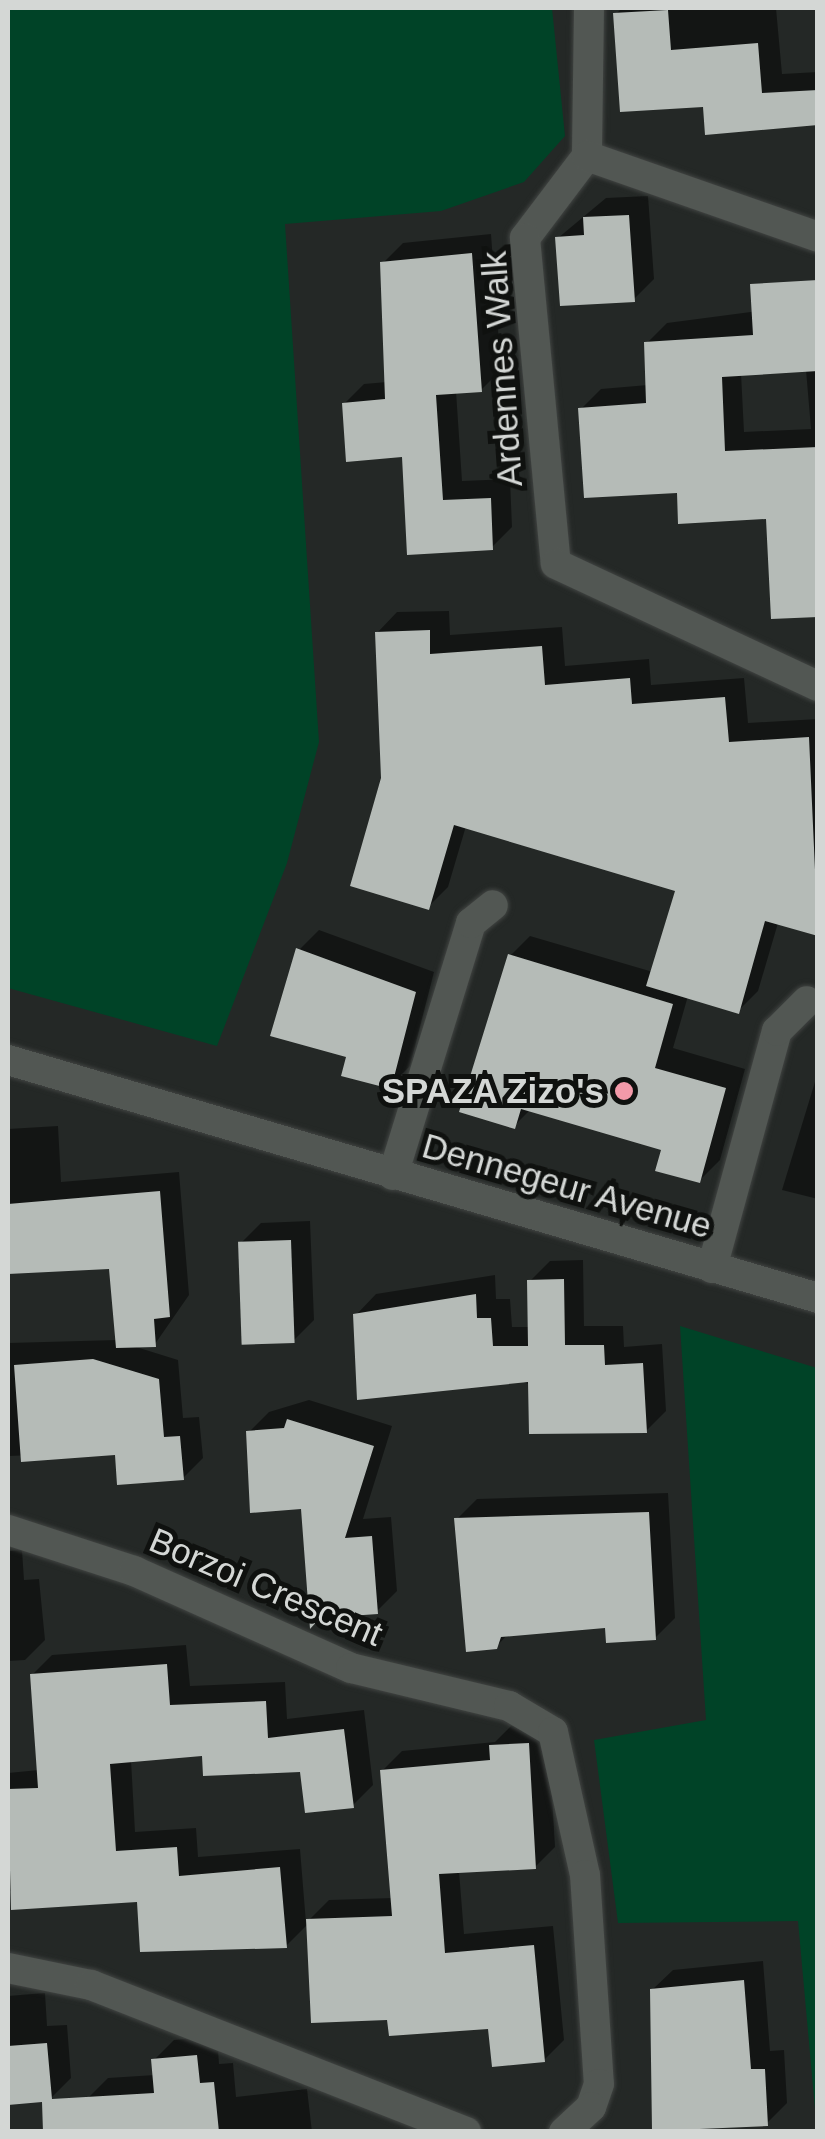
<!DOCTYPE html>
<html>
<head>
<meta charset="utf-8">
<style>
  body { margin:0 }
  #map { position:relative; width:825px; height:2139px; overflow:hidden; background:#242826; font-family:Helvetica,sans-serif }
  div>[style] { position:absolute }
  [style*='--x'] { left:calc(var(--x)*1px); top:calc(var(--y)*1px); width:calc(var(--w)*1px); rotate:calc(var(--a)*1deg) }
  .green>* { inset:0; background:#004327 }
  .shadow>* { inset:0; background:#0007 }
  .building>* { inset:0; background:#b5bbb7; transform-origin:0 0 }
  .roads { filter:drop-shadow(0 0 2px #414442) drop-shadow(0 0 2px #414442) }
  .street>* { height:30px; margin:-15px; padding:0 15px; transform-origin:15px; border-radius:15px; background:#525753 }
  .secondary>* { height:30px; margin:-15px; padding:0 15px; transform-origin:15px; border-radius:15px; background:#525753 }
  .dots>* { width:28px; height:28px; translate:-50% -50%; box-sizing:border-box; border:5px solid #0f110f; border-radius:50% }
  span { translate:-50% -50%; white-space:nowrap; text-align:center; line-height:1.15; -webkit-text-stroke:10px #0f110f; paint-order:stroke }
  .street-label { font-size:35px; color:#d4d7d5 }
  .poi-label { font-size:35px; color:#d4d7d5; font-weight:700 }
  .right { translate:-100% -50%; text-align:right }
  .frame { position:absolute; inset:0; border:10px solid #d4d7d5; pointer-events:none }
</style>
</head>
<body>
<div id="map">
  <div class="green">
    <div style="clip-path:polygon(8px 8px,552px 8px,565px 136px,524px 182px,441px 211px,285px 224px,319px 742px,287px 863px,217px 1046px,8px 988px)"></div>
    <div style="clip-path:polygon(680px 1326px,817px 1368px,817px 2131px,798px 1921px,618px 1923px,594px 1740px,706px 1720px)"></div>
  </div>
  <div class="shadow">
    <div style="clip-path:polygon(622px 8px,776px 8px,782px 74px,818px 72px,818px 123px,705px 104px,616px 14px)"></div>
    <div style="clip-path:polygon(648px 196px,654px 279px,634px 299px,558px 238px,606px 198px)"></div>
    <div style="clip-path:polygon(491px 234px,501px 370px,481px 390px,456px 391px,462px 481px,510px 479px,512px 527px,492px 547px,410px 552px,404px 455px,344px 404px,364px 384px,387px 382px,383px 263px,403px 243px)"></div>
    <div style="clip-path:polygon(evenodd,818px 303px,818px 615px,769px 516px,679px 491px,581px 409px,601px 389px,648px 385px,647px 343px,667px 323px,818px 303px,806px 370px,811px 429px,744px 432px,741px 373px,806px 370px)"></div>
    <div style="clip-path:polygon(449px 611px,450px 635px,562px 627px,565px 666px,649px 659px,651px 685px,744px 678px,748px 723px,818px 719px,818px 933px,778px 923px,758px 991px,738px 1011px,688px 996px,673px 1048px,745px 1069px,720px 1160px,700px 1180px,664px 1148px,531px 1109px,514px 1126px,510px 956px,530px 936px,653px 972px,678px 890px,466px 826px,448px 887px,428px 907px,383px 778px,377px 633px,397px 612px)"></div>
    <div style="clip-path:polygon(319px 930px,434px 972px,410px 1066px,390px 1086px,299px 950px)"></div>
    <div style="clip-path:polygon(818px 1072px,818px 1199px,782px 1190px)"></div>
    <div style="clip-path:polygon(58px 1126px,61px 1182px,179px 1172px,189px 1295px,155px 1344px,133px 1346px,178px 1360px,183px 1418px,199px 1417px,203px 1458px,183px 1478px,117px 1452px,8px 1456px,8px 1343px,117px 1340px,111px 1266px,8px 1272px,8px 1129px)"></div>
    <div style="clip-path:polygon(310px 1221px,314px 1320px,294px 1340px,241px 1243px,261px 1223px)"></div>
    <div style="clip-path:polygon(583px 1260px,584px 1326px,623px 1326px,624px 1347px,662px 1344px,666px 1411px,646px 1431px,356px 1315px,376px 1294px,495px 1275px,496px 1299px,510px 1299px,512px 1327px,530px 1327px,530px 1281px,550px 1261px)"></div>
    <div style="clip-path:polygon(309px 1400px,392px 1426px,363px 1519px,391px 1517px,397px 1591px,377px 1611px,249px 1432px,269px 1412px)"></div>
    <div style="clip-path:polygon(668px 1493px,675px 1618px,655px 1638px,608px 1626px,509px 1633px,496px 1647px,457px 1519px,477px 1499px)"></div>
    <div style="clip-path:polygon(22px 1550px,24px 1580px,39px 1579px,45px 1640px,25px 1660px,8px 1661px,8px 1551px)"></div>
    <div style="clip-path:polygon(186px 1645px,190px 1686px,285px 1682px,287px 1719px,364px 1710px,373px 1785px,353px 1805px,302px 1769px,204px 1754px,131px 1760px,135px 1832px,196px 1828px,198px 1857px,300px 1849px,306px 1923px,329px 1900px,393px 1898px,382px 1771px,402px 1751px,495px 1742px,511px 1726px,548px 1724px,555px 1847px,535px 1867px,459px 1871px,464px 1934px,553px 1926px,564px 2040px,544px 2060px,490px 2026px,390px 2017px,309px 1923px,286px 1946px,139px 1899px,8px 1891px,8px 1773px,39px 1770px,32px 1675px,52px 1655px)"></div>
    <div style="clip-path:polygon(763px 1961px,770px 2051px,784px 2050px,787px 2103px,767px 2123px,652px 1990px,673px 1970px)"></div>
    <div style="clip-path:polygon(45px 1993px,47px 2026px,67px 2025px,71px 2078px,51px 2098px,8px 2102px,8px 1996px)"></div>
    <div style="clip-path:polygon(217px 2036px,219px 2064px,233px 2063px,236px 2097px,307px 2089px,312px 2132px,90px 2132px,88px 2098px,108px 2078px,155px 2075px,154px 2060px,174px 2040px)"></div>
  </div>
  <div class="building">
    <div style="clip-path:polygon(668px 10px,671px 50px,758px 43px,762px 93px,818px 90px,818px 125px,705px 135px,703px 107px,620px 112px,613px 13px)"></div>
    <div style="clip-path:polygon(629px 215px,635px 302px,560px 306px,555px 237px,584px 235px,583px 217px)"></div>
    <div style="clip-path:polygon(472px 253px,482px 392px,436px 395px,443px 500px,491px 498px,493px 550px,407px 555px,402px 457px,346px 462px,342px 403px,385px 399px,380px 262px)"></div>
    <div style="clip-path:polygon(818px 280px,818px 371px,722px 377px,725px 451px,818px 447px,818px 617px,771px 619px,766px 519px,678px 524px,677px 493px,584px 498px,578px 408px,646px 403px,644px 342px,753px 335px,750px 284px)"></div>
    <div style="clip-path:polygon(430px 630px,430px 654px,542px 646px,545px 685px,630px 678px,632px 704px,725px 697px,729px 742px,809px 737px,818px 936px,765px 921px,739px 1014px,646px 986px,675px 891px,454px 825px,429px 910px,350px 886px,381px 778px,375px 632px)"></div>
    <div style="clip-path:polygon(296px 948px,416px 992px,391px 1089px,341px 1076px,346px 1057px,270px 1036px)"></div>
    <div style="clip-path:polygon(508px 954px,673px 1004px,655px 1068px,726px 1088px,700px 1183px,655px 1171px,661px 1150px,521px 1109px,515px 1129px,459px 1112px)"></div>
    <div style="clip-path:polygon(160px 1191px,170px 1317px,154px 1319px,156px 1347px,116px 1348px,109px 1269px,8px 1274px,8px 1204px)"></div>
    <div style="left:291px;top:1240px;width:103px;height:53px;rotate:88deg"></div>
    <div style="clip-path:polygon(564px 1279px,565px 1345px,604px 1345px,605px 1365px,643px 1363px,647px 1433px,529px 1434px,528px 1382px,357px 1400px,353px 1314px,476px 1294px,477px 1318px,491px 1318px,493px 1346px,528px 1346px,527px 1280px)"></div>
    <div style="clip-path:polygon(93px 1359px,159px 1379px,164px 1437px,180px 1436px,184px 1480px,117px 1485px,115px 1455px,21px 1462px,14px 1365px)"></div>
    <div style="clip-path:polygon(287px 1419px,374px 1446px,345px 1538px,372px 1536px,378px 1614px,320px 1618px,310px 1629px,301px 1509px,250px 1513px,246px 1431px,284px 1428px)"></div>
    <div style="clip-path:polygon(649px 1512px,656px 1640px,606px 1643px,605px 1628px,501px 1637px,497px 1649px,466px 1652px,454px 1518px)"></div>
    <div style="clip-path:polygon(167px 1664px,170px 1705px,266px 1701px,268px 1738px,344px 1729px,354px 1808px,305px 1813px,300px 1772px,203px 1776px,202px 1756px,110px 1764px,116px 1851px,177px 1847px,179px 1876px,280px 1867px,287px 1948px,140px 1952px,137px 1902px,11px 1910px,8px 1789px,38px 1788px,30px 1674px)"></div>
    <div style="clip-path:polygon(529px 1743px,536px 1869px,439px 1874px,445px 1953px,534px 1945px,545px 2062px,492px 2067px,488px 2029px,389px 2036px,387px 2020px,311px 2023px,306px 1919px,392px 1916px,380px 1770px,490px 1760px,489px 1745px)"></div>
    <div style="clip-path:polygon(744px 1980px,751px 2069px,765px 2069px,768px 2126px,652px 2131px,650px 1989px)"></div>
    <div style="clip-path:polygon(47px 2043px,52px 2099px,154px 2093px,151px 2059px,197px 2055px,200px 2083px,214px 2082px,219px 2132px,43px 2132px,42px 2102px,8px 2105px,8px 2046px)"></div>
  </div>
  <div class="roads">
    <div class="street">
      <div style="--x:589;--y:8;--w:148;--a:90.8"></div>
      <div style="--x:587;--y:156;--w:103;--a:127.1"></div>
      <div style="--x:525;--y:238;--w:327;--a:84.6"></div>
      <div style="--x:556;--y:564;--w:289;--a:25"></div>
      <div style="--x:587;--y:156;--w:245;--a:19.3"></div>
      <div style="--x:393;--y:1175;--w:264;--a:-72.8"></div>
      <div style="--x:471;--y:923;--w:28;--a:-39"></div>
      <div style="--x:712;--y:1268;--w:246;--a:-74.7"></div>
      <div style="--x:777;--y:1031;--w:42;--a:-45"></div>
      <div style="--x:8;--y:1530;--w:133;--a:18"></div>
      <div style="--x:134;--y:1571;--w:238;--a:24.1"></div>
      <div style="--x:351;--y:1668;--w:163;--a:13.5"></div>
      <div style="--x:509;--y:1706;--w:51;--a:30.6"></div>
      <div style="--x:553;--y:1732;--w:147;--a:77.4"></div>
      <div style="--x:585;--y:1875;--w:209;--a:86.2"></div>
      <div style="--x:599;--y:2084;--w:24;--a:109"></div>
      <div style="--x:591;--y:2107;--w:37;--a:137"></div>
      <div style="--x:8;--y:1968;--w:85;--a:11.6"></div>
      <div style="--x:91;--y:1985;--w:403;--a:21.4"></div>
    </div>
    <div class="secondary">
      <div style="--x:8;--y:1060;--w:844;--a:16.37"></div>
    </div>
  </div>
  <div class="dots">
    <div style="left:624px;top:1091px;background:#f39aa9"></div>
  </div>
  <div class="street-label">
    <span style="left:502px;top:369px;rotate:-94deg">Ardennes Walk</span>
    <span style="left:567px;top:1186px;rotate:16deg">Dennegeur Avenue</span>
    <span style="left:266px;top:1587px;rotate:23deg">Borzoi Crescent</span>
  </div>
  <div class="poi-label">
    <span class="right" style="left:604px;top:1091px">SPAZA Zizo's</span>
  </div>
  <div class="frame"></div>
</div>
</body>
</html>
